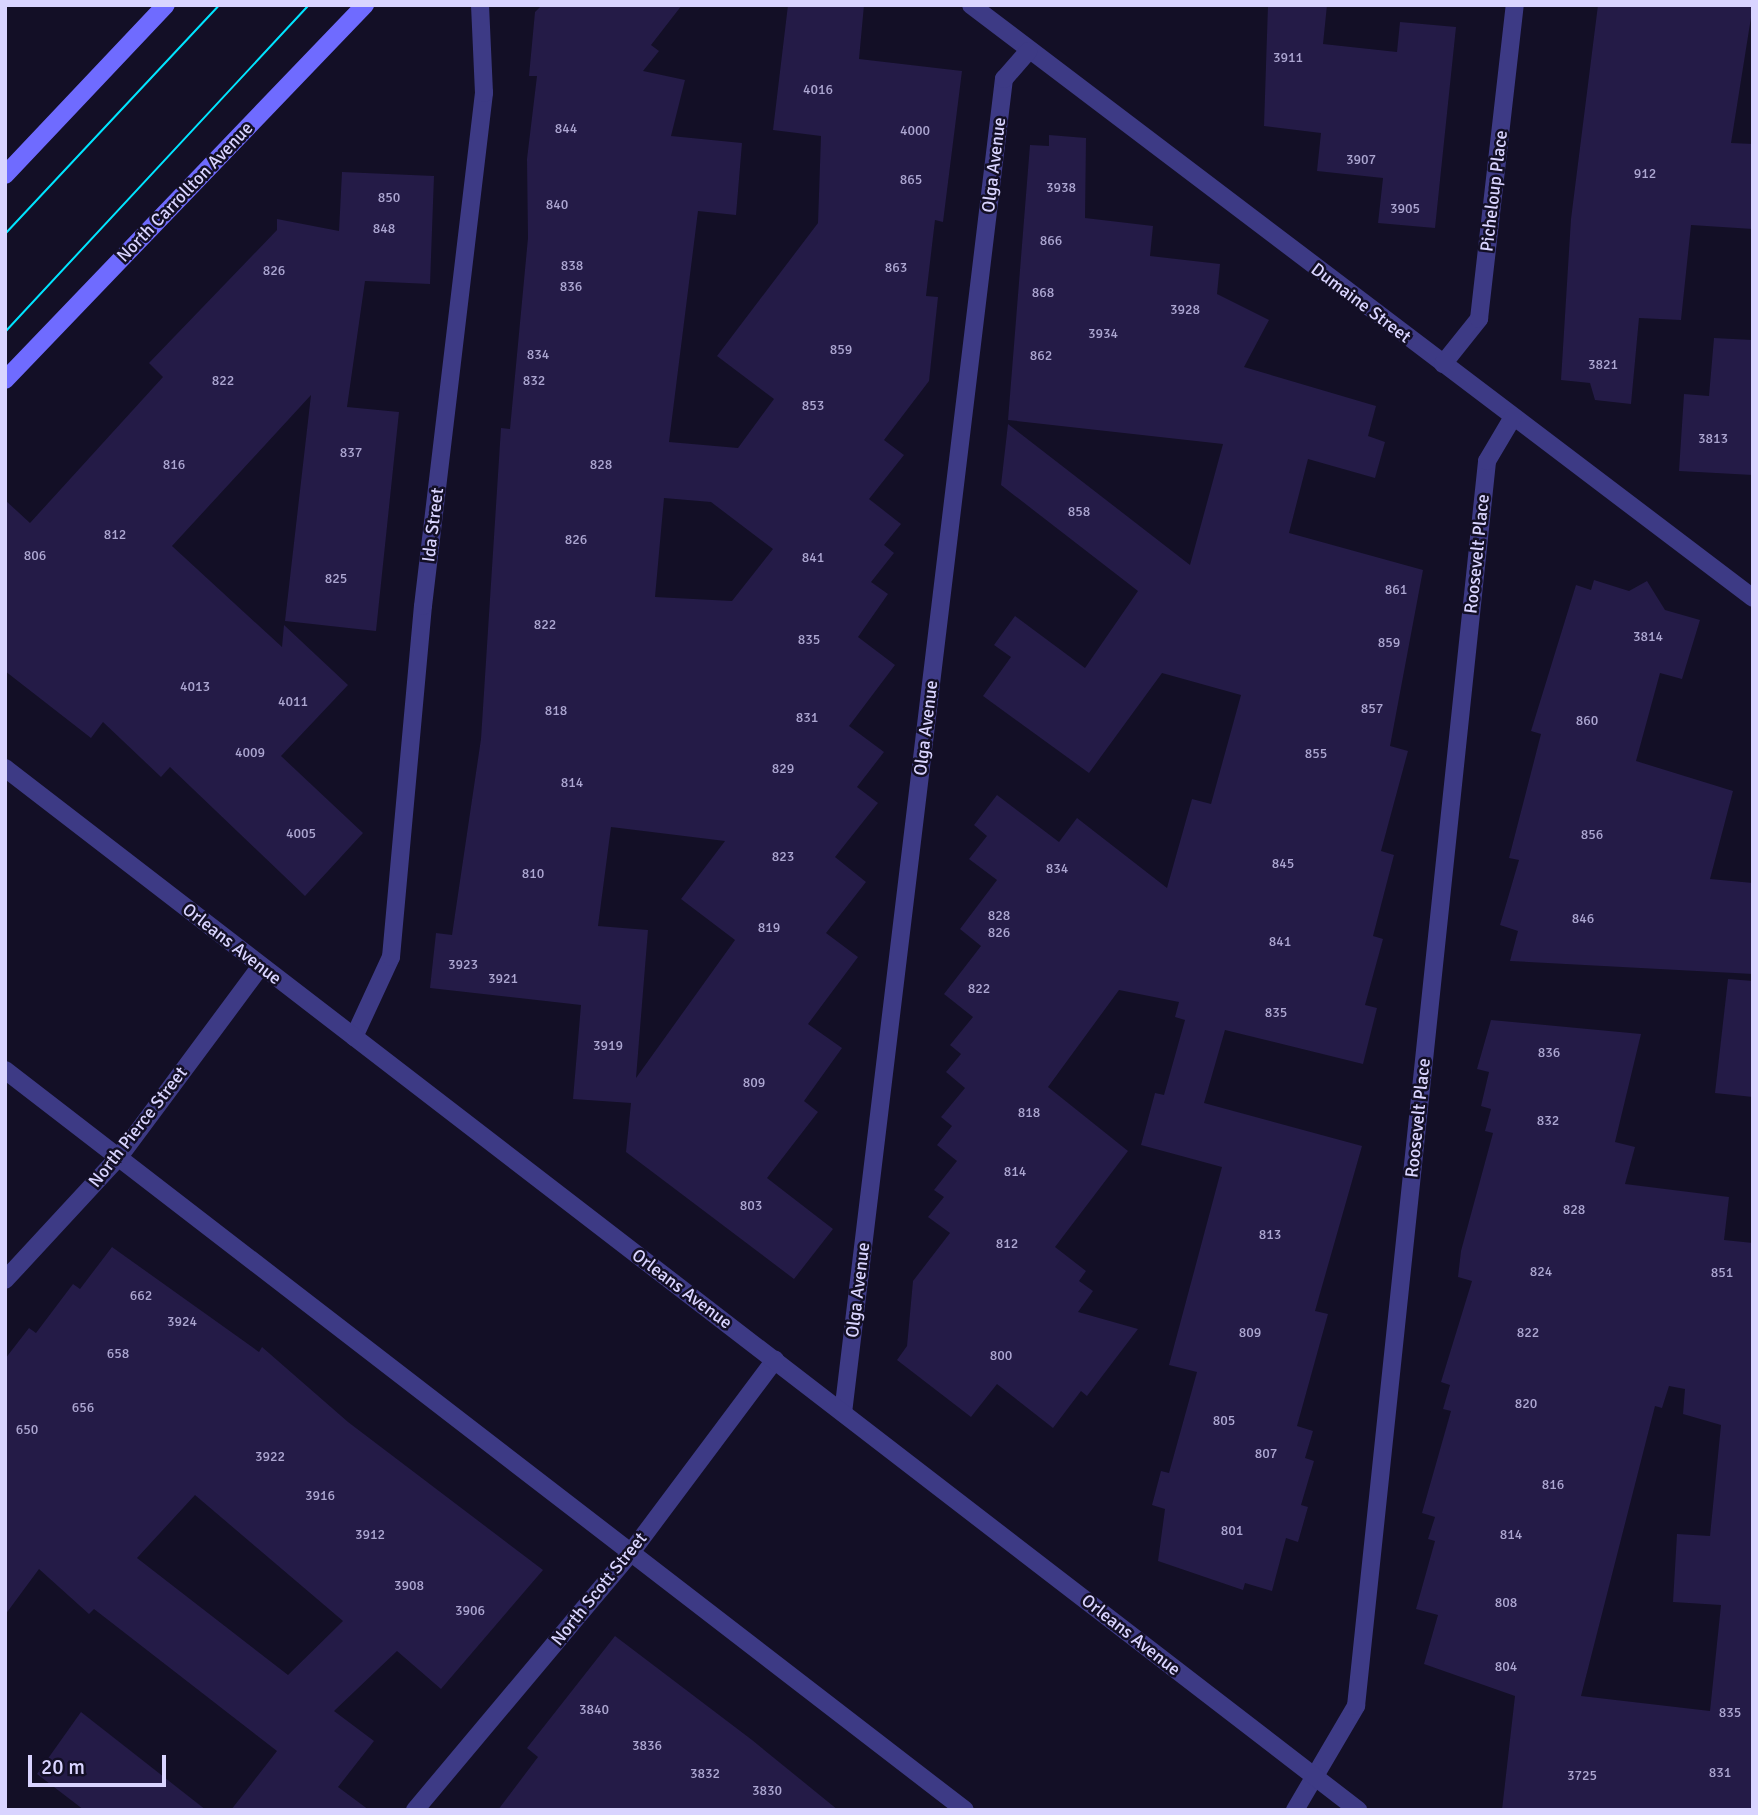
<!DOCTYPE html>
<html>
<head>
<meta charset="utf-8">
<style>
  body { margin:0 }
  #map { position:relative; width:1758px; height:1815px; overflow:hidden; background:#130f26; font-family:Signika,sans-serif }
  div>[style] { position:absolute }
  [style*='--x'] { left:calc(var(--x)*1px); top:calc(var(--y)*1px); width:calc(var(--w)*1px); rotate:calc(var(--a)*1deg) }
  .building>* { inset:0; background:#241b47 }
  .minor>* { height:18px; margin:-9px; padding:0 9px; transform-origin:9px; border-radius:9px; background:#3d3a85 }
  .tertiary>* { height:18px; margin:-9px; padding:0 9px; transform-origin:9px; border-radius:9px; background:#3d3a85 }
  .secondary>* { height:18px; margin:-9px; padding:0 9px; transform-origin:9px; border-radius:9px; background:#6f6bff }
  .tram>* { height:2px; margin:-1px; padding:0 1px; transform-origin:1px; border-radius:1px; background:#00e5ff }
  span { translate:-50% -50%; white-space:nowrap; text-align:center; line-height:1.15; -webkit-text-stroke:5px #130f26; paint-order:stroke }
  .number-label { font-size:14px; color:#aca6d1 }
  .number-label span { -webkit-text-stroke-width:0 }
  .street-label { font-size:18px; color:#d9d4ff }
  .frame { position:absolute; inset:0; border:7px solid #d9d4ff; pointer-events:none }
  .scale { position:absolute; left:28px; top:1755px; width:138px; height:32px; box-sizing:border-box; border:4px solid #d9d4ff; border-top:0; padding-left:9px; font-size:21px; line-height:24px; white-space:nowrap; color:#d9d4ff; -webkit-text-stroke:5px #130f26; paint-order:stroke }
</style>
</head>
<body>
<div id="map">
  <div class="building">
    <div style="clip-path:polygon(evenodd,542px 5px,682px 5px,651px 45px,659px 51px,643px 71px,685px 80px,671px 136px,742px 143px,736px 215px,698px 211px,669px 442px,738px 448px,774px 399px,717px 356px,818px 223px,821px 136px,773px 130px,788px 5px,864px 5px,859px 59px,962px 71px,943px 222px,935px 220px,926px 296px,938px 297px,929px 381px,884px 440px,904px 455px,869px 499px,901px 524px,884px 545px,894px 553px,871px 582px,888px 594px,858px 637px,895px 665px,849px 726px,884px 752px,857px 787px,878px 803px,835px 857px,866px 882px,826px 933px,858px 957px,808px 1024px,842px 1048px,804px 1101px,818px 1112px,767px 1178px,833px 1229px,794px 1279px,626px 1152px,631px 1103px,573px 1099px,581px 1005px,430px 988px,436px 933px,452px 935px,481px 739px,501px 428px,510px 429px,528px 238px,527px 159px,537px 76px,529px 76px,535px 12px,542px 5px,664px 498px,711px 502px,773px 549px,732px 601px,655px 597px,664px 498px,542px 5px,611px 827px,725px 841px,681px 899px,735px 940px,636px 1078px,648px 930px,598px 926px,611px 827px)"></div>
    <div style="clip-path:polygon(1268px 5px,1327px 5px,1323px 44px,1397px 52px,1400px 22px,1456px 27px,1435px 228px,1378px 223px,1383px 178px,1317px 171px,1321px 133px,1264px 126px)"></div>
    <div style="clip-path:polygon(1598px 5px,1753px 5px,1731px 143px,1753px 144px,1753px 229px,1691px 225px,1681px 320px,1639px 318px,1631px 404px,1595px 400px,1590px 383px,1561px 380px,1571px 219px)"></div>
    <div style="clip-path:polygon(1049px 135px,1086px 138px,1085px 218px,1153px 226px,1150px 256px,1220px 264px,1217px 294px,1269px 320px,1244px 367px,1376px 406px,1368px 436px,1385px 442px,1375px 478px,1308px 459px,1289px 533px,1423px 570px,1390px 746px,1408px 751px,1381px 851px,1394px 855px,1373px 936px,1383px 939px,1365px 1005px,1377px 1008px,1363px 1064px,1225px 1030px,1204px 1103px,1362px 1146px,1315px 1311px,1328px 1314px,1297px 1426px,1313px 1431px,1305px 1458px,1314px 1461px,1301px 1505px,1308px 1507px,1298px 1542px,1286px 1538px,1272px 1591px,1245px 1583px,1243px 1590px,1158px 1561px,1165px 1509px,1152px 1505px,1161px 1471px,1169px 1473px,1197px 1372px,1169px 1365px,1222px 1167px,1141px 1145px,1155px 1093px,1164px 1095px,1185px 1020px,1175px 1017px,1179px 1002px,1119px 990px,1048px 1087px,1128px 1151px,1055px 1247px,1086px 1271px,1079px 1281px,1093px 1291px,1078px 1312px,1138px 1329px,1087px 1396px,1081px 1391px,1053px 1428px,997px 1384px,971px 1417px,897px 1360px,907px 1346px,913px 1281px,950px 1233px,928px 1217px,944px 1197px,934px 1190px,957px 1161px,937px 1145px,952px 1126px,941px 1117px,965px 1088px,946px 1072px,961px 1054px,950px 1045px,973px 1017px,944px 994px,981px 946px,960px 929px,997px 880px,969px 859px,987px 836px,974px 825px,997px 795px,1059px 842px,1077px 818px,1167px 888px,1192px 799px,1211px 804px,1241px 695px,1162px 673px,1089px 773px,983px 696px,1011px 657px,994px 645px,1015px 616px,1085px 668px,1138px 591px,1001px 485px,1008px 424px,1190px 565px,1223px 444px,1008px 420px,1030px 145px,1049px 146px)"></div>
    <div style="clip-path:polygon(342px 172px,434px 176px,430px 284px,365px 281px,347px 407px,399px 412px,376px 631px,285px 621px,311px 395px,172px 546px,282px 647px,284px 625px,348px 685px,281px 756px,363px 833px,305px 896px,170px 767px,161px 777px,103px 722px,91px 738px,5px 671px,5px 500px,30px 523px,163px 377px,149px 363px,277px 230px,277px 219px,339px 231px)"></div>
    <div style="clip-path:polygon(1714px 338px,1752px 340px,1753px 475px,1679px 471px,1684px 394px,1709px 396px)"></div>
    <div style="clip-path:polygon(1594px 580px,1629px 591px,1647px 581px,1665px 610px,1700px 620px,1682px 679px,1660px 673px,1636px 761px,1733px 791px,1710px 879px,1753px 883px,1753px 974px,1510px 961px,1518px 931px,1500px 925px,1519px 860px,1509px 858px,1541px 734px,1531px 731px,1576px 585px,1591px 590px)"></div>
    <div style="clip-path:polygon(1728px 979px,1753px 981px,1753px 1097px,1715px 1093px)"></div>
    <div style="clip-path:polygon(evenodd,1491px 1020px,1641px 1034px,1615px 1142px,1635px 1147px,1625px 1184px,1729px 1197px,1724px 1240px,1753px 1243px,1753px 1810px,1502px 1810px,1515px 1696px,1424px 1664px,1438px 1615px,1416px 1609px,1435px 1541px,1428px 1539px,1435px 1517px,1422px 1513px,1451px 1411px,1443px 1409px,1450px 1385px,1441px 1382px,1472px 1281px,1458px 1277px,1461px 1251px,1493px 1133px,1485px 1131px,1491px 1109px,1481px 1106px,1489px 1072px,1477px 1069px,1491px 1020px,1669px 1386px,1685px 1389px,1683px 1414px,1721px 1425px,1710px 1536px,1677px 1534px,1673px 1602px,1721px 1605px,1710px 1711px,1581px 1696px,1655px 1406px,1662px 1408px,1669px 1386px)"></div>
    <div style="clip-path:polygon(evenodd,112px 1247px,259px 1352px,262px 1347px,348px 1422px,543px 1570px,441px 1689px,397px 1651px,334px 1711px,374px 1741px,338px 1787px,369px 1810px,231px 1810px,277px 1751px,94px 1609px,89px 1614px,39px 1569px,5px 1615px,5px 1359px,29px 1328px,36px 1333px,73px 1284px,80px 1289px,112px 1247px,195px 1495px,343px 1621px,288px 1675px,137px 1558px,195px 1495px)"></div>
    <div style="clip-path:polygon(615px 1636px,752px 1740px,838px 1810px,498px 1810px,538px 1757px,527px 1748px)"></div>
    <div style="clip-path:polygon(81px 1712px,206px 1810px,84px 1810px,37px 1774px)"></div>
  </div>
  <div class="minor">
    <div style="--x:971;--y:5;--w:981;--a:37.17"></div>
    <div style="--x:1443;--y:364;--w:58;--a:-51.3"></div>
    <div style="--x:1479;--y:319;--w:316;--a:-83.5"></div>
    <div style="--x:354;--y:1037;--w:88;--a:-65.2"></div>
    <div style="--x:391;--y:957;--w:352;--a:-84.8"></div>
    <div style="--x:423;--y:606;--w:517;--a:-83.22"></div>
    <div style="--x:484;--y:93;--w:88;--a:-92.6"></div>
    <div style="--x:5;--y:1280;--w:168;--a:-47.2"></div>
    <div style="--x:119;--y:1157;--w:238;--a:-53.4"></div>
    <div style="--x:843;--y:1413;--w:1344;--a:-83.12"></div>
    <div style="--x:1004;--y:79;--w:37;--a:-49"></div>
    <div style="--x:415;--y:1810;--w:333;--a:-50"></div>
    <div style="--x:629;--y:1555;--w:244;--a:-53.2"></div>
    <div style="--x:1295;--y:1810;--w:121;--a:-59.6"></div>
    <div style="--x:1356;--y:1706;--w:1252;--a:-83.99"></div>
    <div style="--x:1487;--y:461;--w:51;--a:-59.4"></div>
  </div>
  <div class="tertiary">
    <div style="--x:5;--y:768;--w:1708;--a:37.6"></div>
    <div style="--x:5;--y:1070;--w:1212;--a:37.63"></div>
  </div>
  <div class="secondary">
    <div style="--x:5;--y:175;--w:234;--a:-46.6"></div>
    <div style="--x:5;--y:380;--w:520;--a:-46.17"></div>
  </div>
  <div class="tram">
    <div style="--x:5;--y:234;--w:313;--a:-46.9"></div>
    <div style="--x:5;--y:332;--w:446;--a:-47.1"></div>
  </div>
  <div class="number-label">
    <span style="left:1288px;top:58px">3911</span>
    <span style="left:818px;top:90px">4016</span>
    <span style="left:566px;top:129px">844</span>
    <span style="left:915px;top:131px">4000</span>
    <span style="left:1361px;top:160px">3907</span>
    <span style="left:1645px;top:174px">912</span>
    <span style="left:911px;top:180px">865</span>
    <span style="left:1061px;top:188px">3938</span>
    <span style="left:389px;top:198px">850</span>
    <span style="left:557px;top:205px">840</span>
    <span style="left:1405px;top:209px">3905</span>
    <span style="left:384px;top:229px">848</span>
    <span style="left:1051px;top:241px">866</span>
    <span style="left:572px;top:266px">838</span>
    <span style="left:896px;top:268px">863</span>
    <span style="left:274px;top:271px">826</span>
    <span style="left:571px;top:287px">836</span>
    <span style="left:1043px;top:293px">868</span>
    <span style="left:1185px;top:310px">3928</span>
    <span style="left:1103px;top:334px">3934</span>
    <span style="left:841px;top:350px">859</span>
    <span style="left:538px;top:355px">834</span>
    <span style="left:1041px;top:356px">862</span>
    <span style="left:1603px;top:365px">3821</span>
    <span style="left:223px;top:381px">822</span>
    <span style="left:534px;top:381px">832</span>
    <span style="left:813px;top:406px">853</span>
    <span style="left:1713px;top:439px">3813</span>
    <span style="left:351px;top:453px">837</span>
    <span style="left:174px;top:465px">816</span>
    <span style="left:601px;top:465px">828</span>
    <span style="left:1079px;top:512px">858</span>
    <span style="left:115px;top:535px">812</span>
    <span style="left:576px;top:540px">826</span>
    <span style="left:35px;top:556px">806</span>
    <span style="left:813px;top:558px">841</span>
    <span style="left:336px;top:579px">825</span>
    <span style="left:1396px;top:590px">861</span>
    <span style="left:545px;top:625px">822</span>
    <span style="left:1648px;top:637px">3814</span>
    <span style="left:809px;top:640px">835</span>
    <span style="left:1389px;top:643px">859</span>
    <span style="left:195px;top:687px">4013</span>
    <span style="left:293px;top:702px">4011</span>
    <span style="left:1372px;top:709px">857</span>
    <span style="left:556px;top:711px">818</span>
    <span style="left:807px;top:718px">831</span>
    <span style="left:1587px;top:721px">860</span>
    <span style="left:250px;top:753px">4009</span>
    <span style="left:1316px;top:754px">855</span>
    <span style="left:783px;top:769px">829</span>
    <span style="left:572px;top:783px">814</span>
    <span style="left:301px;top:834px">4005</span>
    <span style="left:1592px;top:835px">856</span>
    <span style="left:783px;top:857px">823</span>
    <span style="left:1283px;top:864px">845</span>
    <span style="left:1057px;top:869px">834</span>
    <span style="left:533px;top:874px">810</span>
    <span style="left:999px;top:916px">828</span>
    <span style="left:1583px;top:919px">846</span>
    <span style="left:769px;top:928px">819</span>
    <span style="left:999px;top:933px">826</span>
    <span style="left:1280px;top:942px">841</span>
    <span style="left:463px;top:965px">3923</span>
    <span style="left:503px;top:979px">3921</span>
    <span style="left:979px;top:989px">822</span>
    <span style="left:1276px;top:1013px">835</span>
    <span style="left:608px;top:1046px">3919</span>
    <span style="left:1549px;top:1053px">836</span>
    <span style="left:754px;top:1083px">809</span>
    <span style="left:1029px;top:1113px">818</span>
    <span style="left:1548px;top:1121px">832</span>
    <span style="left:1015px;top:1172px">814</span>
    <span style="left:751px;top:1206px">803</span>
    <span style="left:1574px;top:1210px">828</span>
    <span style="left:1270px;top:1235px">813</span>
    <span style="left:1007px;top:1244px">812</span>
    <span style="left:1541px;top:1272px">824</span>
    <span style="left:1722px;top:1273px">851</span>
    <span style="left:141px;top:1296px">662</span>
    <span style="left:182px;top:1322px">3924</span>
    <span style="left:1250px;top:1333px">809</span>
    <span style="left:1528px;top:1333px">822</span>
    <span style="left:118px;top:1354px">658</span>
    <span style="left:1001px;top:1356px">800</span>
    <span style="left:1526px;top:1404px">820</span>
    <span style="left:83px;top:1408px">656</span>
    <span style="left:1224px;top:1421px">805</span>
    <span style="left:27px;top:1430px">650</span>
    <span style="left:1266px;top:1454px">807</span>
    <span style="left:270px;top:1457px">3922</span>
    <span style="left:1553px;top:1485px">816</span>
    <span style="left:320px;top:1496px">3916</span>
    <span style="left:1232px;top:1531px">801</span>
    <span style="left:370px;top:1535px">3912</span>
    <span style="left:1511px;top:1535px">814</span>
    <span style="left:409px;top:1586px">3908</span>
    <span style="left:1506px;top:1603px">808</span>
    <span style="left:470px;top:1611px">3906</span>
    <span style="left:1506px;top:1667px">804</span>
    <span style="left:594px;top:1710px">3840</span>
    <span style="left:1730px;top:1713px">835</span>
    <span style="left:647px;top:1746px">3836</span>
    <span style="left:1720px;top:1773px">831</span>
    <span style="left:705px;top:1774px">3832</span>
    <span style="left:1582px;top:1776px">3725</span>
    <span style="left:767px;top:1791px">3830</span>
  </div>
  <div class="street-label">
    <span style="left:994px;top:165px;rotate:-83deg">Olga Avenue</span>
    <span style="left:1494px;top:191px;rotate:-83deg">Picheloup Place</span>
    <span style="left:185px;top:192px;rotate:-46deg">North Carrollton Avenue</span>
    <span style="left:1361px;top:303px;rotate:37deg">Dumaine Street</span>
    <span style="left:433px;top:525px;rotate:-83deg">Ida Street</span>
    <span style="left:1477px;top:554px;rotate:-84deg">Roosevelt Place</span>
    <span style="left:926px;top:728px;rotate:-83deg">Olga Avenue</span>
    <span style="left:232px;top:944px;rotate:38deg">Orleans Avenue</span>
    <span style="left:1418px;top:1118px;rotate:-84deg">Roosevelt Place</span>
    <span style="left:138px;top:1127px;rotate:-52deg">North Pierce Street</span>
    <span style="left:682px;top:1289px;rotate:37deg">Orleans Avenue</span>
    <span style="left:858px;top:1290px;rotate:-83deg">Olga Avenue</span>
    <span style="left:599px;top:1589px;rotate:-51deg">North Scott Street</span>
    <span style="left:1131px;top:1635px;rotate:38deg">Orleans Avenue</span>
  </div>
  <div class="frame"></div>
  <div class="scale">20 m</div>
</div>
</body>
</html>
